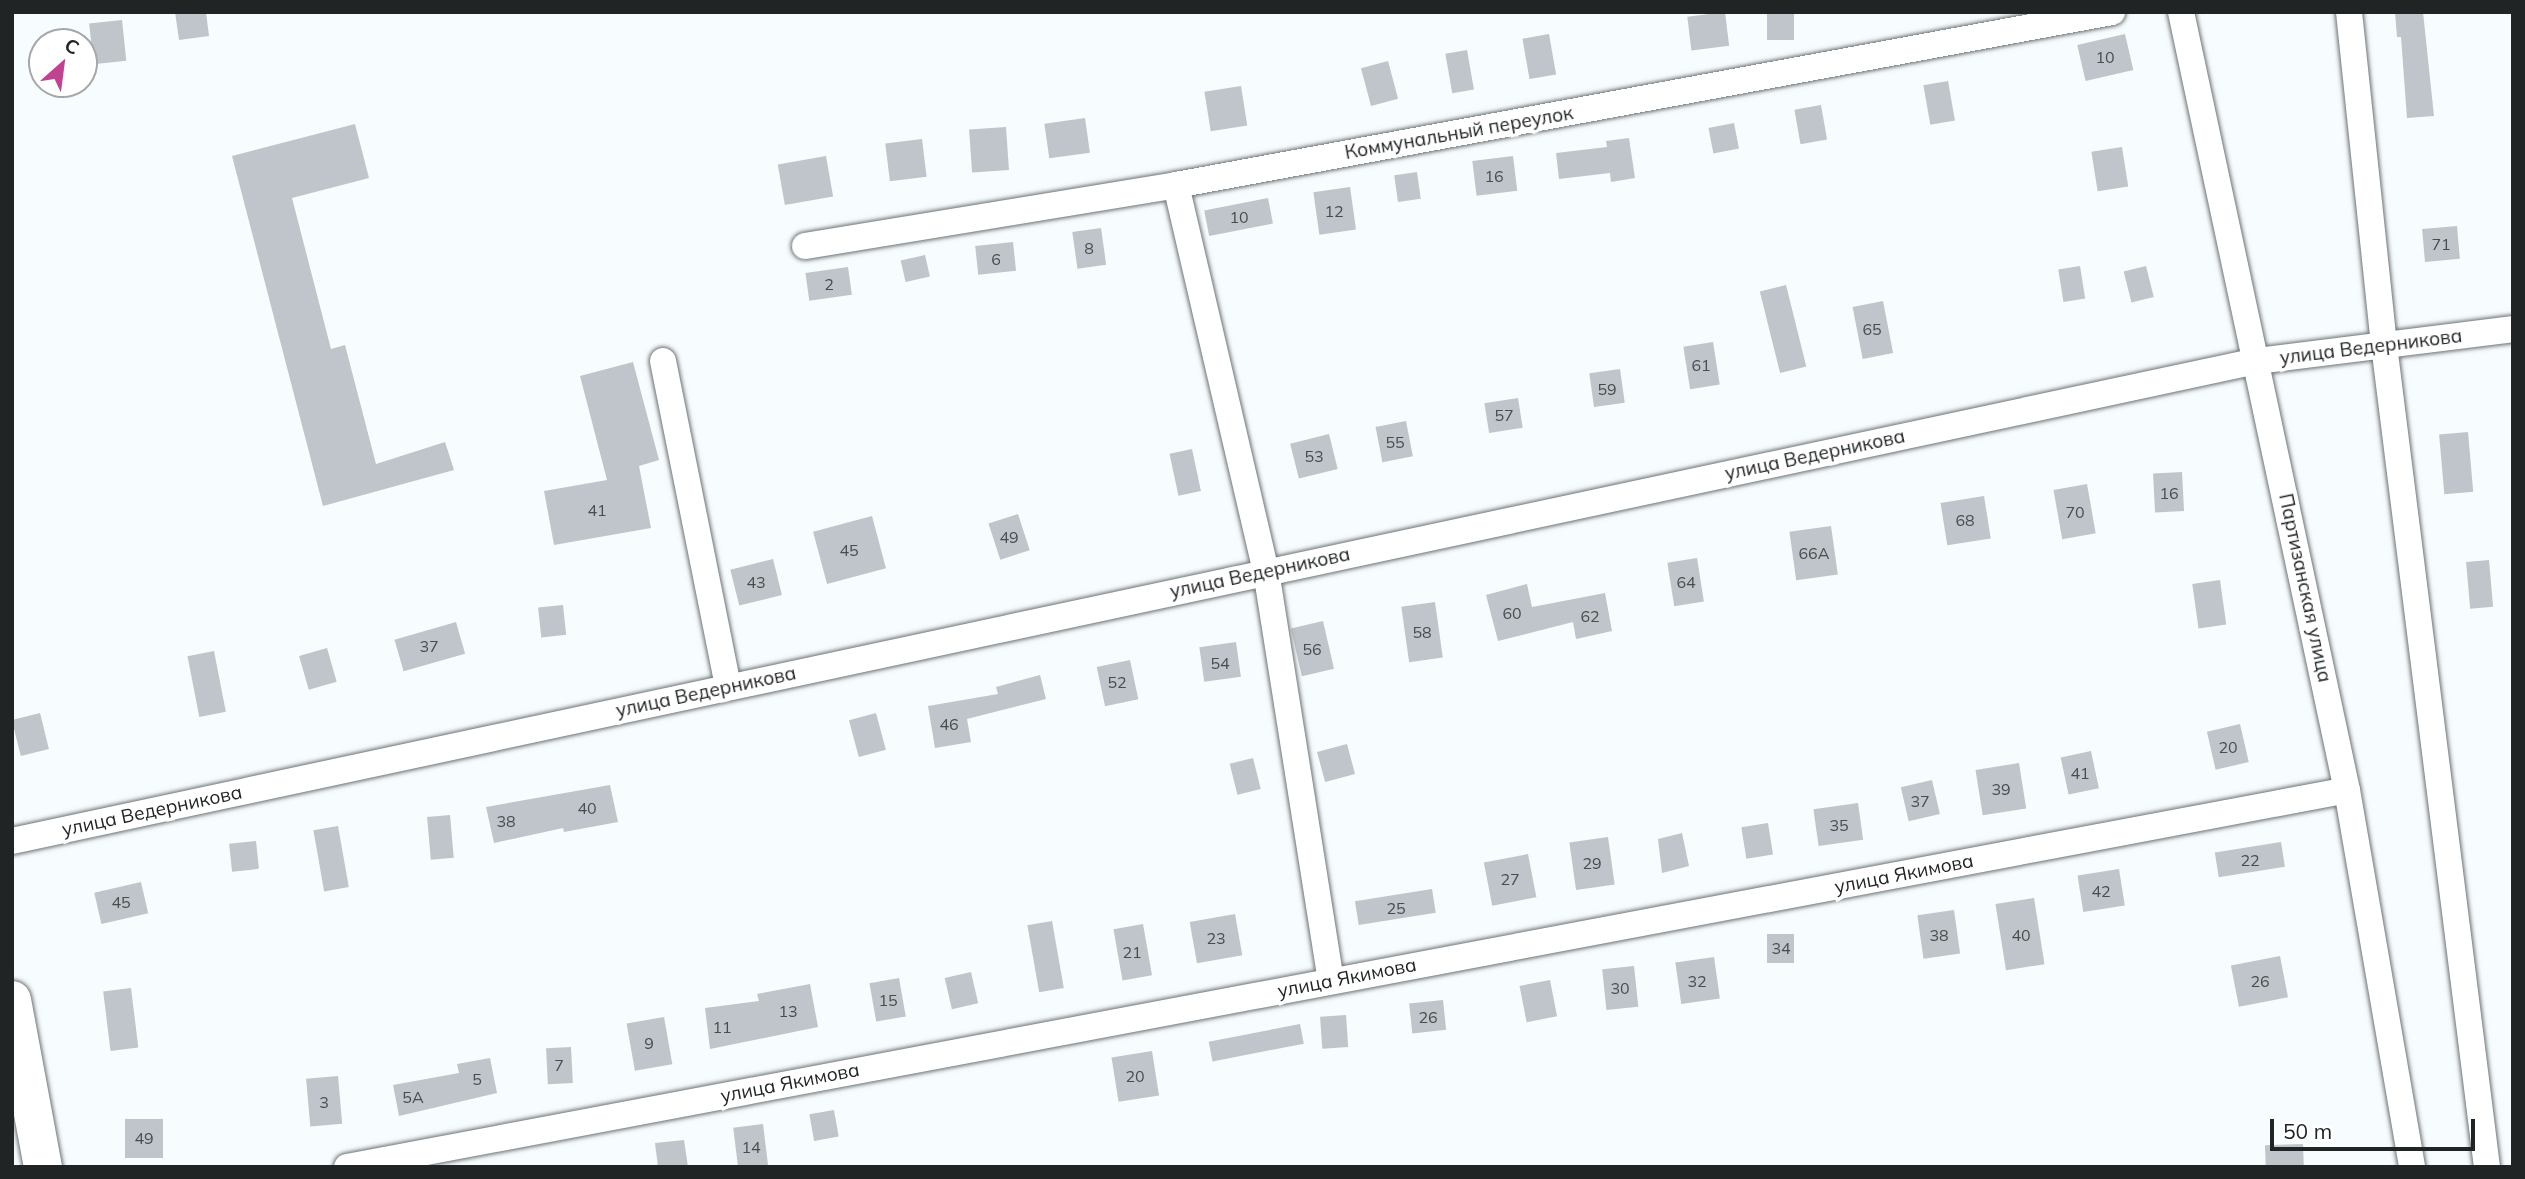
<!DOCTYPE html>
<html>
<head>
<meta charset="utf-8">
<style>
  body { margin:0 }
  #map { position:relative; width:2525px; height:1179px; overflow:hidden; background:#f7fcfe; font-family:Mulish,sans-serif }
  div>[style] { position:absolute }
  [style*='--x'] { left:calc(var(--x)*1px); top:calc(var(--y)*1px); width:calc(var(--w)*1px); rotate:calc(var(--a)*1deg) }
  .building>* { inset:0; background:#bfc5ca; transform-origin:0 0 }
  .roads { filter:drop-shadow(0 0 2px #6c7376) drop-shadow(0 0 2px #6c7376) }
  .minor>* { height:26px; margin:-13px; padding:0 13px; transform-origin:13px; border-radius:13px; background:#fff }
  .highway>* { height:38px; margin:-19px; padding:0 19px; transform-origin:19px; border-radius:19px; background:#fff }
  span { translate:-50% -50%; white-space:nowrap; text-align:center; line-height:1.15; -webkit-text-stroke:7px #fff; paint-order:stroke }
  .number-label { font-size:16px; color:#484c4e }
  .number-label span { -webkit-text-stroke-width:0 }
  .street-label { font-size:19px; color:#212425 }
  .frame { position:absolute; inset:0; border:14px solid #212425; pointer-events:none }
  .north { position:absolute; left:28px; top:28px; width:70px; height:70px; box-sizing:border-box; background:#fff; border:2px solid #a6a7a8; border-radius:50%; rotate:28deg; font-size:19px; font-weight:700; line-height:28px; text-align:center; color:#212425 }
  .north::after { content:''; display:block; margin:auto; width:24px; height:32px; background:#c14290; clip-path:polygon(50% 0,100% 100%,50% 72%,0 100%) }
  .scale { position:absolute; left:2270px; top:1119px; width:205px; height:32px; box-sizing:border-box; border:4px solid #212425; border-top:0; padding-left:9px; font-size:21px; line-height:24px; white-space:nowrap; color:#212425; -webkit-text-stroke:5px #fff; paint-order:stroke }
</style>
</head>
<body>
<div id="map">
  <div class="building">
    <div style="clip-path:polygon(175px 12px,206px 12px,209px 36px,179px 40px)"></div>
    <div style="left:1725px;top:12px;width:34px;height:38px;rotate:83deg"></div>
    <div style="left:1767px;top:12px;width:27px;height:28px"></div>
    <div style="clip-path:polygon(2395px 12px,2423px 12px,2434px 116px,2407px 118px,2401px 37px,2397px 37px)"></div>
    <div style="left:122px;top:20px;width:41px;height:33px;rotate:84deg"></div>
    <div style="left:1549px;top:34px;width:41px;height:27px;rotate:80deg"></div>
    <div style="left:2125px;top:34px;width:37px;height:49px;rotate:77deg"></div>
    <div style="left:1467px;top:50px;width:40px;height:22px;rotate:80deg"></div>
    <div style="left:1388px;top:61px;width:39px;height:28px;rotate:75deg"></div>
    <div style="left:1948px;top:81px;width:40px;height:25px;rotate:80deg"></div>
    <div style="left:1241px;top:86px;width:40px;height:37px;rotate:81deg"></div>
    <div style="left:1821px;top:105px;width:35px;height:27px;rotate:80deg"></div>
    <div style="left:1085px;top:118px;width:35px;height:41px;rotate:82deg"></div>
    <div style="left:1734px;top:123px;width:26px;height:26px;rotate:79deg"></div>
    <div style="clip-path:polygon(355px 124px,369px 178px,292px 198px,331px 349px,345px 345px,376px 464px,445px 442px,454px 470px,323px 506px,232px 156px)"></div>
    <div style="left:1006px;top:127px;width:43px;height:37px;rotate:86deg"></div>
    <div style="clip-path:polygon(1629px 138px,1635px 178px,1611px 182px,1610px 173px,1559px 179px,1556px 153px,1607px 147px,1606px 141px)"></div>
    <div style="left:922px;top:139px;width:38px;height:37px;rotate:83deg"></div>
    <div style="left:2122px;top:147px;width:40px;height:31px;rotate:81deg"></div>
    <div style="left:826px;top:156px;width:41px;height:49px;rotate:80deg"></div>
    <div style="left:1513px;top:156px;width:35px;height:41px;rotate:83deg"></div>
    <div style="left:1417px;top:172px;width:27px;height:23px;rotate:82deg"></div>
    <div style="left:1350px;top:187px;width:43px;height:37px;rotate:82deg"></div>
    <div style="left:1268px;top:198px;width:26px;height:65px;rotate:79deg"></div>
    <div style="left:2457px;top:226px;width:33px;height:35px;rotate:85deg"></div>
    <div style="left:1101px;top:228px;width:37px;height:29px;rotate:82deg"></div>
    <div style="left:1013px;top:242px;width:29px;height:38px;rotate:84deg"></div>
    <div style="left:925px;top:255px;width:22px;height:25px;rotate:77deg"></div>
    <div style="left:2080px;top:266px;width:33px;height:22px;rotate:81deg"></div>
    <div style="left:2146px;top:266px;width:32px;height:23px;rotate:76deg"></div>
    <div style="left:848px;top:267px;width:28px;height:43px;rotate:82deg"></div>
    <div style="left:1786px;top:285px;width:84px;height:27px;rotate:76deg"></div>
    <div style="left:1883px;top:301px;width:53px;height:31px;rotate:79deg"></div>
    <div style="left:1713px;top:342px;width:43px;height:30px;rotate:81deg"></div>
    <div style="clip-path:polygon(633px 362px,659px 460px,639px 466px,651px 528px,554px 545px,544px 491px,607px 480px,580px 376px)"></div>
    <div style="left:1620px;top:369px;width:34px;height:31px;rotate:82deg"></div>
    <div style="left:1518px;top:398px;width:30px;height:34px;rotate:81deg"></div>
    <div style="left:1406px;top:421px;width:36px;height:31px;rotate:79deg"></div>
    <div style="left:2468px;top:432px;width:60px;height:29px;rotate:85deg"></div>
    <div style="left:1329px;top:434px;width:36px;height:40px;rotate:76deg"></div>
    <div style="left:1192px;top:449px;width:43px;height:23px;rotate:78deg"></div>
    <div style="left:2182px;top:472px;width:39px;height:29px;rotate:87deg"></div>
    <div style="left:2087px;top:484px;width:50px;height:34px;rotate:80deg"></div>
    <div style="left:1984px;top:496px;width:43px;height:44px;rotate:81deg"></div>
    <div style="left:1018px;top:514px;width:38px;height:31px;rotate:72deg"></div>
    <div style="left:872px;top:516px;width:54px;height:61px;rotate:75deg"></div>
    <div style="left:1831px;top:526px;width:49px;height:42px;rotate:82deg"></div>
    <div style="left:1697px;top:558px;width:44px;height:30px;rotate:81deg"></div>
    <div style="left:773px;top:559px;width:37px;height:44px;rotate:76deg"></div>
    <div style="left:2489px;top:560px;width:47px;height:23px;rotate:85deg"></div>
    <div style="left:2220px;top:580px;width:45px;height:28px;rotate:82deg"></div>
    <div style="clip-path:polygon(1527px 584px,1532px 607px,1605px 593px,1612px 631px,1576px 639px,1573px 622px,1498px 641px,1486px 595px)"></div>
    <div style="left:1435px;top:602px;width:56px;height:34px;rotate:82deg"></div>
    <div style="left:563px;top:605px;width:30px;height:25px;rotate:84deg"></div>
    <div style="left:1323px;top:621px;width:49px;height:33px;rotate:77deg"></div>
    <div style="left:456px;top:622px;width:33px;height:64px;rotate:74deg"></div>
    <div style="left:1236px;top:642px;width:35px;height:37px;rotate:82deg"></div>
    <div style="left:327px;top:648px;width:35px;height:29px;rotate:74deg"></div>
    <div style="left:214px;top:651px;width:62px;height:27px;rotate:79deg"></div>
    <div style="left:1130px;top:660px;width:40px;height:34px;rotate:78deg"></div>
    <div style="clip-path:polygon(1040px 675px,1046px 699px,967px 719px,971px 742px,935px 748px,928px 706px,998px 694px,996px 687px)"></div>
    <div style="left:40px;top:713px;width:37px;height:29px;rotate:76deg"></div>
    <div style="left:876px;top:713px;width:38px;height:28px;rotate:75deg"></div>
    <div style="left:2240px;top:724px;width:39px;height:34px;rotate:77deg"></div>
    <div style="left:1347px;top:744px;width:31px;height:31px;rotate:75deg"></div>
    <div style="left:2091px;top:751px;width:38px;height:31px;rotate:78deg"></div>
    <div style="left:1253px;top:758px;width:32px;height:24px;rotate:76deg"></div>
    <div style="left:2019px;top:763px;width:46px;height:44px;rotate:81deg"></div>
    <div style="left:1932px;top:780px;width:35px;height:32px;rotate:77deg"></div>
    <div style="clip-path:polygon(610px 785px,618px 822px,564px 832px,563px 828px,494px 843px,486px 807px)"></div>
    <div style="left:1858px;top:803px;width:37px;height:45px;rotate:82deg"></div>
    <div style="left:450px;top:815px;width:43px;height:23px;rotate:85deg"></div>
    <div style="left:1768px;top:823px;width:32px;height:27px;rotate:81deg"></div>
    <div style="left:338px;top:826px;width:62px;height:25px;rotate:80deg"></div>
    <div style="clip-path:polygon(1682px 833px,1689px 866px,1662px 873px,1658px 839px)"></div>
    <div style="left:1608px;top:837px;width:48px;height:39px;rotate:82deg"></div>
    <div style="left:256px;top:841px;width:28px;height:27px;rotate:84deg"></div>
    <div style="left:2281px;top:842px;width:25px;height:67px;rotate:81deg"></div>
    <div style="left:1528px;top:854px;width:44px;height:45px;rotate:79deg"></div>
    <div style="left:2119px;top:869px;width:37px;height:42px;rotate:81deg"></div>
    <div style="left:141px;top:882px;width:32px;height:48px;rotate:77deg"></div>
    <div style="left:1432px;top:889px;width:24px;height:78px;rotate:81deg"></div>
    <div style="left:2034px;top:898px;width:67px;height:39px;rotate:81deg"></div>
    <div style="left:1954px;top:910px;width:44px;height:37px;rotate:82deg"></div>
    <div style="left:1235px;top:914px;width:42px;height:46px;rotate:80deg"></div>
    <div style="left:1052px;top:921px;width:68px;height:25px;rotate:80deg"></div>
    <div style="left:1143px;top:924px;width:52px;height:30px;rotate:80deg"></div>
    <div style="left:1767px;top:934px;width:27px;height:29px"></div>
    <div style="left:2280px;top:956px;width:42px;height:50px;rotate:79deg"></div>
    <div style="left:1714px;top:957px;width:42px;height:39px;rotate:82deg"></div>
    <div style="left:1634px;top:966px;width:41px;height:32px;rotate:84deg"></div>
    <div style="left:971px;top:972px;width:32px;height:27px;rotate:77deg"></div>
    <div style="left:899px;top:978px;width:39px;height:30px;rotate:80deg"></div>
    <div style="left:1550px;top:980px;width:37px;height:31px;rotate:79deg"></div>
    <div style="clip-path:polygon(810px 984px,818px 1027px,710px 1049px,705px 1008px,759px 1001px,757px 994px)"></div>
    <div style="left:131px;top:988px;width:60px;height:28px;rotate:83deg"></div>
    <div style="left:1443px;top:1000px;width:30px;height:34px;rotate:84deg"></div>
    <div style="left:1346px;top:1015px;width:32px;height:26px;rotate:86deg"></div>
    <div style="left:664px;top:1017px;width:48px;height:38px;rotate:80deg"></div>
    <div style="left:1300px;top:1024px;width:20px;height:93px;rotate:79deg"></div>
    <div style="left:571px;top:1047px;width:36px;height:25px;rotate:87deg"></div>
    <div style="left:1152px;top:1051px;width:45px;height:41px;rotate:81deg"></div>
    <div style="clip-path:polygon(490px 1058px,497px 1093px,399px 1116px,393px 1085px,459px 1073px,457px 1064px)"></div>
    <div style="left:338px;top:1076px;width:48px;height:32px;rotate:85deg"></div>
    <div style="left:834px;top:1110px;width:27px;height:25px;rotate:80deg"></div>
    <div style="left:125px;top:1119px;width:38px;height:39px"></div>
    <div style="left:763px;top:1124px;width:43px;height:30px;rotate:83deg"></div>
    <div style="clip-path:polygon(684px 1140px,688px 1167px,658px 1167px,655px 1143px)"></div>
    <div style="left:2303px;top:1144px;width:23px;height:38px;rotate:88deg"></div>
  </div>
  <div class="roads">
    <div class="minor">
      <div style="--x:2181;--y:12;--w:796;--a:77.96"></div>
      <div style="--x:2347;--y:790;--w:383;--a:80.2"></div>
      <div style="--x:2349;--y:12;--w:335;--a:84"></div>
      <div style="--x:2384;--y:345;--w:828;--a:82.86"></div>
      <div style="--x:1176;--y:185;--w:396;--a:76.9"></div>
      <div style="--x:1266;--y:571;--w:415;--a:81"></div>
      <div style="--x:805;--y:246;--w:376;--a:-9.3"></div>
      <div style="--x:1176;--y:185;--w:952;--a:-10.47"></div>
      <div style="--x:663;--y:361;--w:332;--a:78.7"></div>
      <div style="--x:12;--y:841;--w:2296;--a:-12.07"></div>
      <div style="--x:2257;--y:361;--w:258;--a:-7.1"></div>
      <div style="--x:347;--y:1167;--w:2035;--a:-10.67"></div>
    </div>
    <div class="highway">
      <div style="--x:12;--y:1000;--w:170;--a:79.5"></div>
    </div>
  </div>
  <div class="number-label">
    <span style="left:2105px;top:57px">10</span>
    <span style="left:1494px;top:176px">16</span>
    <span style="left:1334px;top:211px">12</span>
    <span style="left:1239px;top:217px">10</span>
    <span style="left:2441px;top:244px">71</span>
    <span style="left:1089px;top:248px">8</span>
    <span style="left:996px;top:259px">6</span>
    <span style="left:829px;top:284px">2</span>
    <span style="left:1872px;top:329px">65</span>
    <span style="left:1701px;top:365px">61</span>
    <span style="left:1607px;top:389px">59</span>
    <span style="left:1504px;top:415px">57</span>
    <span style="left:1395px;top:442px">55</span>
    <span style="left:1314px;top:456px">53</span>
    <span style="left:2169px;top:493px">16</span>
    <span style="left:597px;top:510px">41</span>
    <span style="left:2075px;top:512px">70</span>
    <span style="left:1965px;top:520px">68</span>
    <span style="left:1009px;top:537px">49</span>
    <span style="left:849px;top:550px">45</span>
    <span style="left:1814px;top:553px">66А</span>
    <span style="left:756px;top:582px">43</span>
    <span style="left:1686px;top:582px">64</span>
    <span style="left:1512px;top:613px">60</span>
    <span style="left:1590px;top:616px">62</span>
    <span style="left:1422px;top:632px">58</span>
    <span style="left:429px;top:646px">37</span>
    <span style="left:1312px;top:649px">56</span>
    <span style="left:1220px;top:663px">54</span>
    <span style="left:1117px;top:682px">52</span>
    <span style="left:949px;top:724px">46</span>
    <span style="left:2228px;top:747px">20</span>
    <span style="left:2080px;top:773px">41</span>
    <span style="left:2001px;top:789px">39</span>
    <span style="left:1920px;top:801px">37</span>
    <span style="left:587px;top:808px">40</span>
    <span style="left:506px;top:821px">38</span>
    <span style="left:1839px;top:825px">35</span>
    <span style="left:2250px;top:860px">22</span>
    <span style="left:1592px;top:863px">29</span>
    <span style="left:1510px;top:879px">27</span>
    <span style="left:2101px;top:891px">42</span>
    <span style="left:121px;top:902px">45</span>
    <span style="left:1396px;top:908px">25</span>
    <span style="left:1939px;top:935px">38</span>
    <span style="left:2021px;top:935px">40</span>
    <span style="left:1216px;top:938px">23</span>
    <span style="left:1781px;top:948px">34</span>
    <span style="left:1132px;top:952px">21</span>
    <span style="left:1697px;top:981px">32</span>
    <span style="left:2260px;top:981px">26</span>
    <span style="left:1620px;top:988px">30</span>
    <span style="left:888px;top:1000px">15</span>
    <span style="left:788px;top:1011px">13</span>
    <span style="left:1428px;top:1017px">26</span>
    <span style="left:722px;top:1027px">11</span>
    <span style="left:649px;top:1043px">9</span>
    <span style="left:559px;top:1065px">7</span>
    <span style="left:1135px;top:1076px">20</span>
    <span style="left:477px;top:1079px">5</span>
    <span style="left:413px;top:1097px">5А</span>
    <span style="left:324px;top:1102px">3</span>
    <span style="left:144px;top:1138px">49</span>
    <span style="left:751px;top:1147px">14</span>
  </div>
  <div class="street-label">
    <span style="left:1459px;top:133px;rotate:-10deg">Коммунальный переулок</span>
    <span style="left:2371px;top:347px;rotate:-7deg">улица Ведерникова</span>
    <span style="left:1815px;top:455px;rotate:-12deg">улица Ведерникова</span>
    <span style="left:1260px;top:573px;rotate:-12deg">улица Ведерникова</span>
    <span style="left:2305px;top:588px;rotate:78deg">Партизанская улица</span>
    <span style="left:706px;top:692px;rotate:-12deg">улица Ведерникова</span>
    <span style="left:152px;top:811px;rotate:-12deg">улица Ведерникова</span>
    <span style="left:1904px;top:874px;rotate:-11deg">улица Якимова</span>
    <span style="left:1347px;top:978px;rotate:-11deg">улица Якимова</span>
    <span style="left:790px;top:1083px;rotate:-11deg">улица Якимова</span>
  </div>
  <div class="frame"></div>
  <div class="north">С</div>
  <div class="scale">50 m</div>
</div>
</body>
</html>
